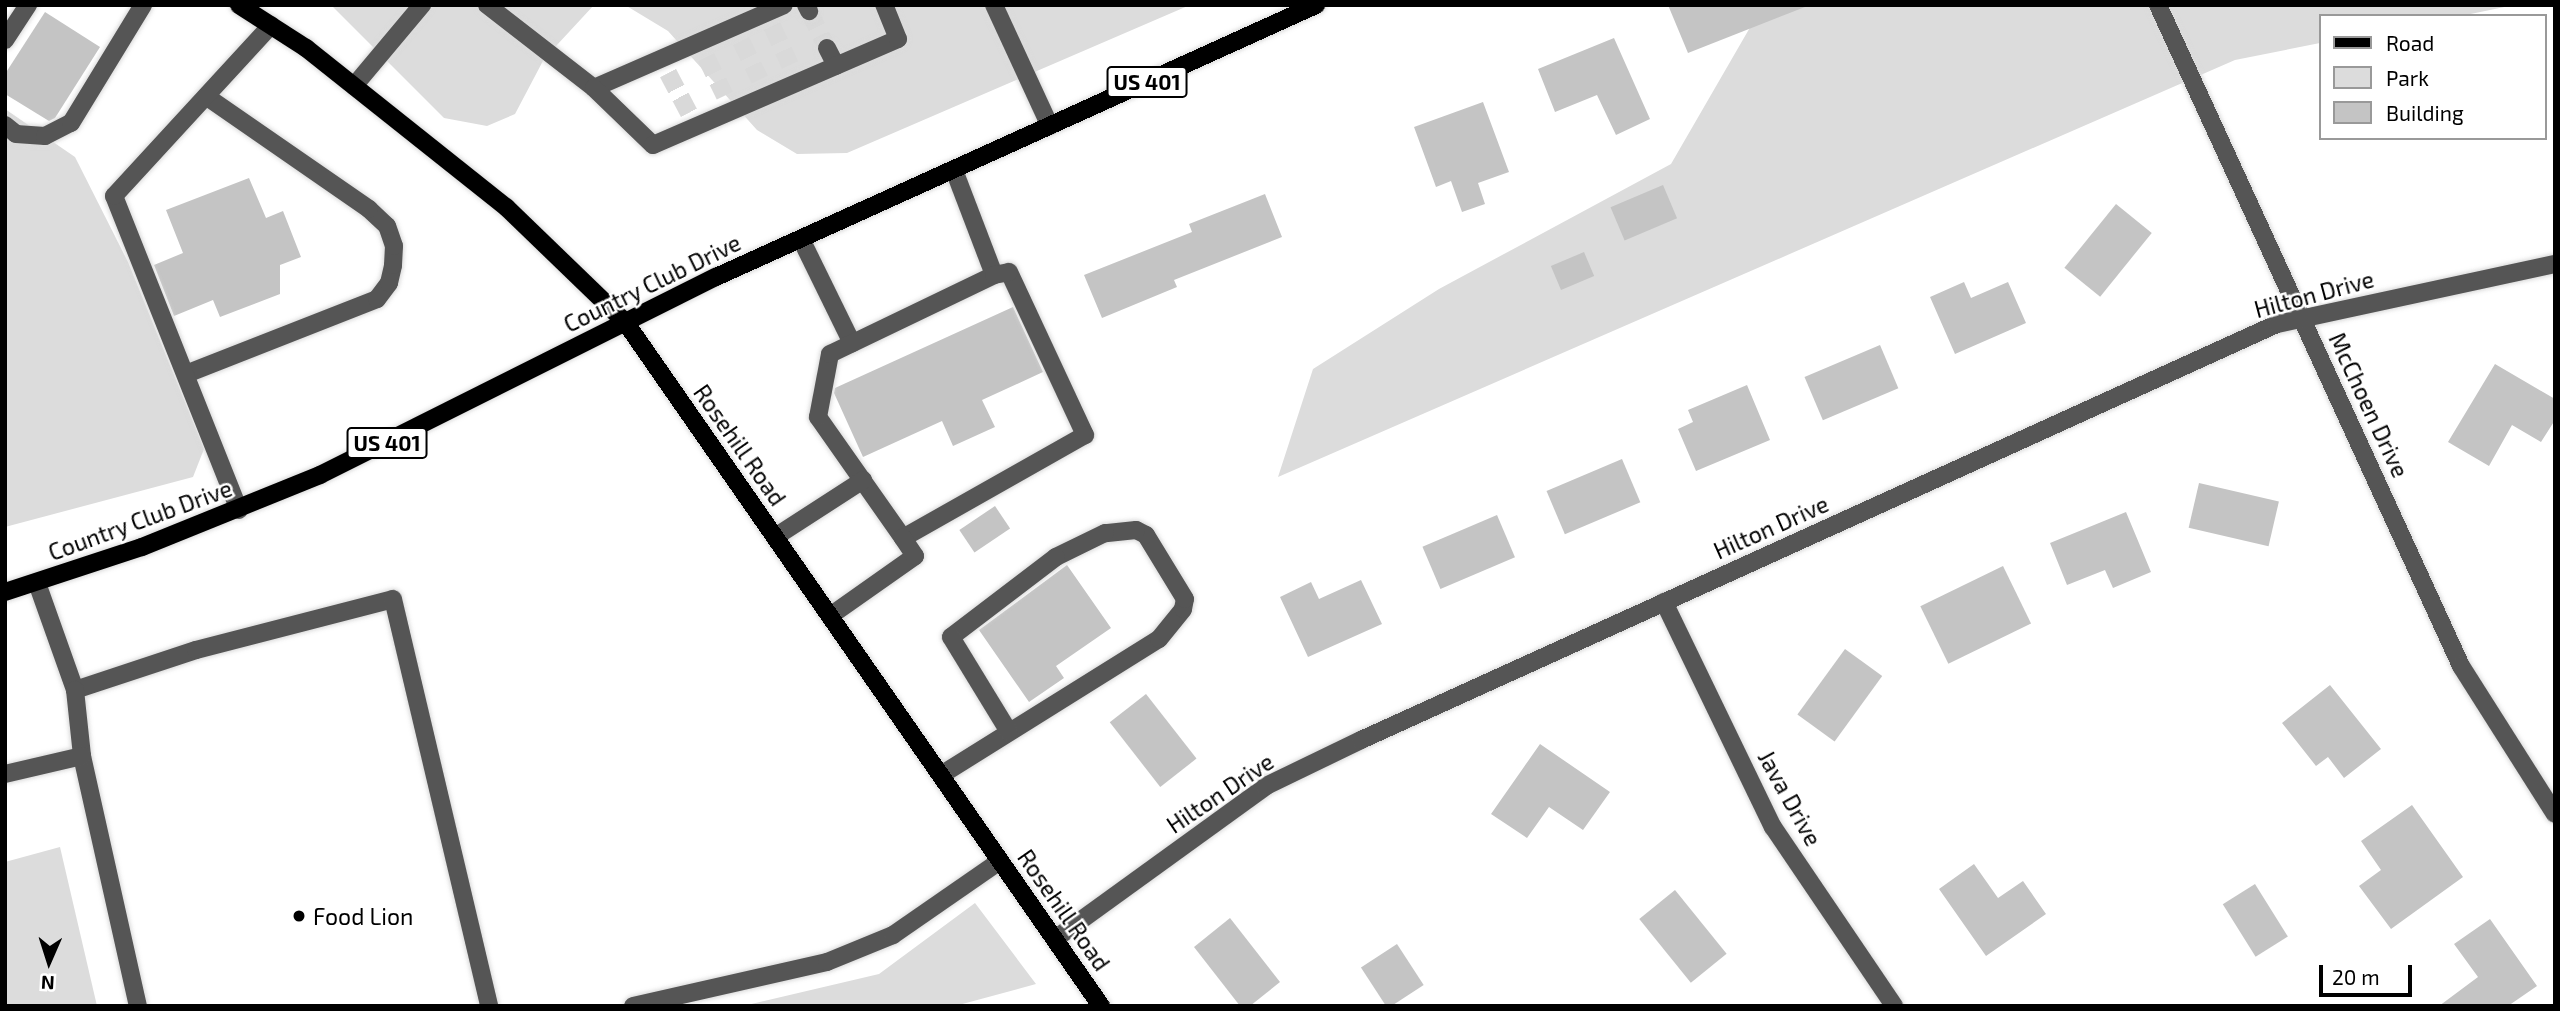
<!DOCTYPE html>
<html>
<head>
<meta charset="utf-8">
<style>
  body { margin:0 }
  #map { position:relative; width:2560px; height:1011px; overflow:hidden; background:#fff; font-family:"Exo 2",sans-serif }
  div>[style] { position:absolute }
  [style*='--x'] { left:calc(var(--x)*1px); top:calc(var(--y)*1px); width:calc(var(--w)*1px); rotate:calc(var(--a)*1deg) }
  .green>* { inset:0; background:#dcdcdc }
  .building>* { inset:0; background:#c4c4c4; transform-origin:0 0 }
  .minor-tunnel>* { height:18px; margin-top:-9px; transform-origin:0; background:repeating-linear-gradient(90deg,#d9d9d9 0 18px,transparent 0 27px) }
  .roads { filter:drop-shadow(0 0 2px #dbdbdb) drop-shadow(0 0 2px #dbdbdb) }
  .minor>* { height:18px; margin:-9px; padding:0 9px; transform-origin:9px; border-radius:9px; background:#555 }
  .major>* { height:18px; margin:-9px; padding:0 9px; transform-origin:9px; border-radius:9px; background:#000 }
  .dots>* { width:19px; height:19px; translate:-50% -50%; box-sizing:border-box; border:4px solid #fff; border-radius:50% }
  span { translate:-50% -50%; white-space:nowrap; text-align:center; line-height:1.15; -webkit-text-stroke:5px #fff; paint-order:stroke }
  .shield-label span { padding:2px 5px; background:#fff; border:2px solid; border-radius:5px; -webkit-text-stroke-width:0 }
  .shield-label { font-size:21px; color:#000; font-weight:700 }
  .street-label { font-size:23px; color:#000 }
  .poi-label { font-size:23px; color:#000 }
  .left { translate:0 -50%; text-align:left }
  .frame { position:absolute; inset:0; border:7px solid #000; pointer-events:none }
  .legend { position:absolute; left:2319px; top:14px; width:228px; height:126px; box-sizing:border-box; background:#fff; border:2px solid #999; margin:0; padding:9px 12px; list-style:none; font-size:21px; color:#000 }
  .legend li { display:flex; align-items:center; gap:14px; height:35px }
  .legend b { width:35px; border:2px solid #999 }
  .north { position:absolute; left:14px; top:927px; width:70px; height:70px; -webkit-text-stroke:5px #fff; paint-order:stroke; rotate:183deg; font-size:19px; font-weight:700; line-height:28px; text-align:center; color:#000 }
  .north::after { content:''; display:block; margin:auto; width:24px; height:32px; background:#000; clip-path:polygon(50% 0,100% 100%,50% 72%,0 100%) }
  .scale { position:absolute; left:2319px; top:965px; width:93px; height:32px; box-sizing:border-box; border:4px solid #000; border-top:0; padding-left:9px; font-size:21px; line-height:24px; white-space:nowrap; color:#000; -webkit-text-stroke:5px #fff; paint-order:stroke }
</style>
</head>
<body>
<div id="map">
  <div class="green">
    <div style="clip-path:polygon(331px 5px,594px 5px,544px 59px,515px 114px,487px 126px,444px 118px)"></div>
    <div style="clip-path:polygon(625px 5px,1190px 5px,847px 153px,797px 154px,757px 130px,668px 31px)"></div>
    <div style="clip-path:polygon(1763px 5px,2514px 5px,2461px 16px,2320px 16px,2320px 43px,2235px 60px,1278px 477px,1313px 369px,1439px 289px,1671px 164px)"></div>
    <div style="clip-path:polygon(5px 109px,75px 157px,128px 262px,204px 449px,193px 477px,5px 527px)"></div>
    <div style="clip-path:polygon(60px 847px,97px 1006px,5px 1006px,5px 862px)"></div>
    <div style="clip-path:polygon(975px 903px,1036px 984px,955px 1006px,743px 1006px,879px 974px)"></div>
  </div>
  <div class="building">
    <div style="clip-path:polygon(1668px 5px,1804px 5px,1805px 7px,1688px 53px)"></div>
    <div style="clip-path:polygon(45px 12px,100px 47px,55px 118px,49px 121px,5px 94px,5px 74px)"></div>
    <div style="clip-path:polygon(1614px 38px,1650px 119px,1616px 135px,1597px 95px,1555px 112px,1538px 69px)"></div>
    <div style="clip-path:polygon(1483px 102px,1509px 172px,1478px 183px,1485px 204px,1462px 212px,1451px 181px,1436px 187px,1414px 127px)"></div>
    <div style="clip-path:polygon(249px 178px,266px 218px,283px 211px,301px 257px,280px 265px,280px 294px,220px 317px,213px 300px,174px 316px,154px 265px,183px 253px,166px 210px)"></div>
    <div style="left:1663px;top:185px;width:36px;height:57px;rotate:67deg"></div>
    <div style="clip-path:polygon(1265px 194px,1282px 237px,1174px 280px,1177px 287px,1102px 318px,1084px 275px,1192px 232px,1189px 224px)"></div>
    <div style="left:2116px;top:204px;width:46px;height:82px;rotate:39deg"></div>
    <div style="left:1584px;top:252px;width:26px;height:36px;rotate:67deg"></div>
    <div style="clip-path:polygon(1964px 282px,1971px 298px,2008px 282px,2026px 323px,1955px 354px,1930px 297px)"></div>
    <div style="clip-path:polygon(1013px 307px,1043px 372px,982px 400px,995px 427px,953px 446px,942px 421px,863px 457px,834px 393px,835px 388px)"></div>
    <div style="left:1880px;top:345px;width:47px;height:82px;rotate:67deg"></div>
    <div style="clip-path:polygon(2495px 364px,2555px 399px,2555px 420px,2541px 442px,2512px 425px,2489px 466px,2448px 442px)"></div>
    <div style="clip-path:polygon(1747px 385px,1770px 440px,1696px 471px,1678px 429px,1693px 422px,1688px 410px)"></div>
    <div style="left:1622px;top:459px;width:47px;height:82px;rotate:67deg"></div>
    <div style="left:2199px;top:483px;width:82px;height:46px;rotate:13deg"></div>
    <div style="left:995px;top:506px;width:27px;height:43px;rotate:56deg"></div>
    <div style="clip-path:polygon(2126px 512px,2151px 572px,2113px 588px,2105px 570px,2067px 585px,2050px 543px)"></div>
    <div style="left:1497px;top:515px;width:46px;height:81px;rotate:67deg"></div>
    <div style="clip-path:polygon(1067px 565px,1111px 628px,1056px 666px,1064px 678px,1029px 702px,979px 630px)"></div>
    <div style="left:2003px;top:566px;width:64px;height:92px;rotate:64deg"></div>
    <div style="clip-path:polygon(1361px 580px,1382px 624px,1308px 657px,1280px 597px,1311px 582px,1319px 599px)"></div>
    <div style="left:1845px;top:649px;width:46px;height:81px;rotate:36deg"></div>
    <div style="clip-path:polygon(2330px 685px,2381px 749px,2344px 778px,2328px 757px,2316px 766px,2282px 723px)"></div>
    <div style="left:1146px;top:694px;width:82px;height:46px;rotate:52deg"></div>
    <div style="clip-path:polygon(1540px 744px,1610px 792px,1583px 830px,1549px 807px,1527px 838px,1491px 814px)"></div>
    <div style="clip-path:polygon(2412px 805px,2463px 877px,2391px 929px,2359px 886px,2381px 870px,2361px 841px)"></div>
    <div style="clip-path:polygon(1974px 864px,1998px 898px,2023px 881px,2046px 914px,1986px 956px,1939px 889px)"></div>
    <div style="left:2255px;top:884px;width:62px;height:38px;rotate:58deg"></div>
    <div style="left:1675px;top:890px;width:82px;height:46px;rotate:51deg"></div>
    <div style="clip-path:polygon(1230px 918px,1280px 982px,1250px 1006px,1240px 1006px,1194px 947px)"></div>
    <div style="clip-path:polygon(2490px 919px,2537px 986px,2508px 1006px,2439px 1006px,2478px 977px,2454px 944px)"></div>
    <div style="left:1397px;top:944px;width:49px;height:43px;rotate:57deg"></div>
  </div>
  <div class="minor-tunnel">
    <div style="--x:809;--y:11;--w:41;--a:64.1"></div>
    <div style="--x:772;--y:26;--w:43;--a:65.2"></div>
    <div style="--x:741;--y:41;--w:43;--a:64"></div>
    <div style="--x:706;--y:57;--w:43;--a:64"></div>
    <div style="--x:668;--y:73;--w:45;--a:62.3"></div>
  </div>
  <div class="roads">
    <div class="minor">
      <div style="--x:487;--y:5;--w:135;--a:37.8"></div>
      <div style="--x:594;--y:88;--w:207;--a:-23.6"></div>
      <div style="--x:806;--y:5;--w:7;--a:63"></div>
      <div style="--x:994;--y:5;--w:133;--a:65.2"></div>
      <div style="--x:2158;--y:5;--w:727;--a:65.37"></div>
      <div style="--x:2461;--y:666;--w:175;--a:57.6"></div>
      <div style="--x:5;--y:40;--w:42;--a:-56.7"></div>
      <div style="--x:827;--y:48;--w:20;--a:63"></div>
      <div style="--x:354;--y:86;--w:106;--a:-50"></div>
      <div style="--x:594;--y:88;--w:82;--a:44"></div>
      <div style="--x:653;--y:145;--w:267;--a:-23.4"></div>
      <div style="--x:898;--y:39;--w:37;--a:-112"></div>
      <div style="--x:5;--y:125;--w:14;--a:39"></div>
      <div style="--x:16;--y:134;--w:29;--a:4"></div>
      <div style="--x:45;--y:136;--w:29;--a:-27"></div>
      <div style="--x:71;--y:123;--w:138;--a:-58.6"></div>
      <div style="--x:954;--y:170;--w:112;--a:69.1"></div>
      <div style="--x:801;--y:239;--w:116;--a:63.9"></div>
      <div style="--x:1009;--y:272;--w:180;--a:65"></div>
      <div style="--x:1085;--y:435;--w:209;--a:150.5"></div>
      <div style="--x:903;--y:538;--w:148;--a:-125.1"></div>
      <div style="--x:818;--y:417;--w:64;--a:-79.2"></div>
      <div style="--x:830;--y:354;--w:182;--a:-25.7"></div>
      <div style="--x:994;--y:275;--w:15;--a:-11"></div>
      <div style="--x:186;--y:374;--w:205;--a:-21.4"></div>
      <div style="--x:377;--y:299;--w:20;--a:-53"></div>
      <div style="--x:389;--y:283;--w:18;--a:-77"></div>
      <div style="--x:393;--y:265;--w:19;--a:-87"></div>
      <div style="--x:394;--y:246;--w:21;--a:-109"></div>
      <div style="--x:387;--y:226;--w:25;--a:-137"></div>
      <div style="--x:369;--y:209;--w:198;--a:-145.3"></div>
      <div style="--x:239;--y:510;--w:338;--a:-111.7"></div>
      <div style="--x:114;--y:196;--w:232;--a:-47.4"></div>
      <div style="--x:775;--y:537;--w:105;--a:-32.9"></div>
      <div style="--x:37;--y:583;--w:114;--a:70.4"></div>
      <div style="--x:75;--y:690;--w:127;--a:-18.3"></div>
      <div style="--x:196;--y:650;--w:203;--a:-14.5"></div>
      <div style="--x:393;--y:599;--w:418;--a:76.7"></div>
      <div style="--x:1664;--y:602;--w:250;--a:64.2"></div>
      <div style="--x:1773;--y:827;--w:216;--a:55.9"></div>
      <div style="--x:830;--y:616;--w:104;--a:-35.2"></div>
      <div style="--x:915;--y:556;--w:22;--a:-124"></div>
      <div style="--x:75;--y:690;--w:66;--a:83.9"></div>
      <div style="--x:82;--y:756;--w:256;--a:77.4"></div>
      <div style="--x:5;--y:774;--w:79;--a:-13.2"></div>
      <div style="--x:941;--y:775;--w:257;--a:-32"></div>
      <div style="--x:1159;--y:639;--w:38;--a:-51"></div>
      <div style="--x:1183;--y:609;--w:10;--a:-79"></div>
      <div style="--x:1185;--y:599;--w:75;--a:-121.4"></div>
      <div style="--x:1146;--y:535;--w:11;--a:-153"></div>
      <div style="--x:1136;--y:530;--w:31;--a:174"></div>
      <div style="--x:1105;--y:533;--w:55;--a:153.9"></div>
      <div style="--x:1056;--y:557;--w:132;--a:142.7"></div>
      <div style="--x:951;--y:637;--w:111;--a:58.6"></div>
      <div style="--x:1055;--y:939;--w:261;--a:-35.9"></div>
      <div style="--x:1266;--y:786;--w:106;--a:-25.8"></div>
      <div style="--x:1361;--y:740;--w:1006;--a:-24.43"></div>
      <div style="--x:2277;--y:324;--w:284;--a:-12.2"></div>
      <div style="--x:633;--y:1006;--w:199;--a:-12.8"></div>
      <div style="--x:827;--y:962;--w:71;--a:-22.2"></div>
      <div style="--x:893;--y:935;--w:130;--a:-34.7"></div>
    </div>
    <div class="major">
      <div style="--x:239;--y:5;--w:80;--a:32.7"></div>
      <div style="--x:306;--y:48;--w:256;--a:38.5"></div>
      <div style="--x:506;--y:207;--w:167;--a:44"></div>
      <div style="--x:626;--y:323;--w:832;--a:55.18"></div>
      <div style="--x:5;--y:592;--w:144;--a:-18.2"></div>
      <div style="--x:142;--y:547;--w:192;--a:-22"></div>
      <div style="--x:320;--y:475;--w:443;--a:-26.6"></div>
      <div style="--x:716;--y:277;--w:659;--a:-24.39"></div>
    </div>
  </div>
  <div class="dots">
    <div style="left:299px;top:916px;background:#000"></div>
  </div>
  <div class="shield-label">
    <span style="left:1147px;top:82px">US 401</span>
    <span style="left:387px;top:443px">US 401</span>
  </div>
  <div class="street-label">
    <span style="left:652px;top:283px;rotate:-26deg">Country Club Drive</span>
    <span style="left:2314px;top:294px;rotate:-15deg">Hilton Drive</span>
    <span style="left:2369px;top:405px;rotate:65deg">McChoen Drive</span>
    <span style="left:740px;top:445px;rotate:55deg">Rosehill Road</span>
    <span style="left:140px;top:520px;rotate:-20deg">Country Club Drive</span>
    <span style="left:1771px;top:527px;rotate:-24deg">Hilton Drive</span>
    <span style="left:1220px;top:793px;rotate:-34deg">Hilton Drive</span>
    <span style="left:1790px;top:798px;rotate:61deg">Java Drive</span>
    <span style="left:1064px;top:910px;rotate:55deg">Rosehill Road</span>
  </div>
  <div class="poi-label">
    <span class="left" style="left:313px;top:916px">Food Lion</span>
  </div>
  <div class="frame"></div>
  <ul class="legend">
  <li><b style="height:9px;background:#000"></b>Road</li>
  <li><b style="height:19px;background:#dcdcdc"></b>Park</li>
  <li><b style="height:19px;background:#c4c4c4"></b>Building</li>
  </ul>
  <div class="north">N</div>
  <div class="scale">20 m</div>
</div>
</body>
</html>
